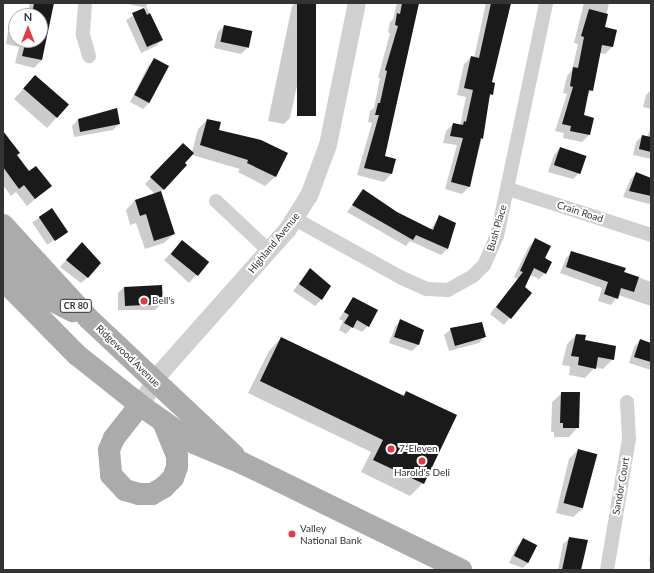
<!DOCTYPE html>
<html>
<head>
<meta charset="utf-8">
<style>
  body { margin:0 }
  #map { position:relative; width:654px; height:573px; overflow:hidden; background:#fff; font-family:Lato,sans-serif }
  div>[style] { position:absolute }
  [style*='--x'] { left:calc(var(--x)*1px); top:calc(var(--y)*1px); width:calc(var(--w)*1px); rotate:calc(var(--a)*1deg) }
  .shadow>* { inset:0; background:#0003; transform-origin:0 0 }
  .building>* { inset:0; background:#1a1a1a; transform-origin:0 0 }
  .minor>* { height:14px; margin:-7px; padding:0 7px; transform-origin:7px; border-radius:7px; background:#d0d0d0 }
  .tertiary>* { height:18px; margin:-9px; padding:0 9px; transform-origin:9px; border-radius:9px; background:#d0d0d0 }
  .primary>* { height:22px; margin:-11px; padding:0 11px; transform-origin:11px; border-radius:11px; background:#ababab }
  .dots>* { width:11px; height:11px; translate:-50% -50%; box-sizing:border-box; border:2px solid #fff; border-radius:50% }
  span { translate:-50% -50%; white-space:nowrap; text-align:center; line-height:1.15; -webkit-text-stroke:4px #fff; paint-order:stroke }
  .shield-label span { padding:1px 3px; background:#fff; border:1px solid; border-radius:3px; -webkit-text-stroke-width:0 }
  .shield-label { font-size:9px; color:#333; font-weight:700 }
  .street-label { font-size:10px; color:#333 }
  .poi-label { font-size:10px; color:#333 }
  .left { translate:0 -50%; text-align:left }
  .frame { position:absolute; inset:0; border:4px solid #333; pointer-events:none }
  .north { position:absolute; left:8px; top:8px; width:40px; height:40px; box-sizing:border-box; background:#fff; border:1px solid #adadad; border-radius:50%; rotate:0deg; font-size:11px; font-weight:700; line-height:16px; text-align:center; color:#333 }
  .north::after { content:''; display:block; margin:auto; width:14px; height:18px; background:#e63946; clip-path:polygon(50% 0,100% 100%,50% 72%,0 100%) }
</style>
</head>
<body>
<div id="map">
  <div class="shadow">
    <div style="clip-path:polygon(30px 3px,52px 3px,42px 60px,34px 68px,15px 63px,19px 47px,6px 44px,8px 32px,16px 24px,16px 40px,40px 40px,40px 16px,27px 16px)"></div>
    <div style="clip-path:polygon(124px 3px,149px 3px,146px 6px,162px 40px,156px 46px,141px 53px,126px 20px,146px 8px)"></div>
    <div style="clip-path:polygon(295px 3px,315px 3px,290px 118px,284px 124px,268px 121px,292px 6px)"></div>
    <div style="clip-path:polygon(397px 3px,419px 3px,384px 157px,395px 160px,391px 174px,384px 182px,357px 175px,372px 123px,368px 122px,370px 111px,374px 108px,380px 78px,378px 78px,390px 33px,388px 33px,390px 22px,393px 19px)"></div>
    <div style="clip-path:polygon(486px 3px,511px 3px,491px 83px,492px 94px,488px 98px,482px 138px,469px 187px,462px 194px,445px 189px,457px 145px,443px 143px,446px 131px,453px 124px,460px 126px,466px 97px,457px 95px,464px 64px,471px 57px,474px 58px)"></div>
    <div style="clip-path:polygon(584px 3px,609px 3px,604px 27px,612px 47px,605px 54px,600px 53px,592px 90px,587px 95px,582px 116px,589px 135px,582px 142px,563px 138px,564px 133px,555px 131px,567px 94px,563px 93px,567px 76px,572px 70px,578px 44px,574px 43px)"></div>
    <div style="clip-path:polygon(224px 26px,248px 47px,241px 54px,214px 48px,218px 32px)"></div>
    <div style="clip-path:polygon(154px 60px,168px 66px,149px 103px,143px 109px,130px 102px,148px 66px)"></div>
    <div style="clip-path:polygon(26px 86px,68px 105px,47px 128px,14px 99px)"></div>
    <div style="clip-path:polygon(651px 90px,651px 109px,643px 107px,646px 95px)"></div>
    <div style="clip-path:polygon(116px 109px,119px 124px,113px 130px,74px 137px,72px 126px,78px 120px)"></div>
    <div style="clip-path:polygon(207px 120px,218px 130px,287px 154px,275px 177px,265px 186px,238px 172px,240px 169px,192px 155px,183px 163px,186px 165px,160px 192px,174px 234px,164px 243px,145px 249px,136px 223px,130px 225px,126px 210px,135px 200px,155px 194px,145px 184px,183px 144px,192px 152px,198px 129px)"></div>
    <div style="clip-path:polygon(651px 127px,651px 159px,633px 155px,636px 142px,642px 136px,647px 137px)"></div>
    <div style="clip-path:polygon(3px 136px,28px 173px,50px 186px,27px 206px,16px 192px,11px 196px,3px 185px)"></div>
    <div style="clip-path:polygon(560px 148px,580px 172px,573px 179px,548px 172px,554px 155px)"></div>
    <div style="clip-path:polygon(636px 173px,651px 179px,651px 201px,649px 204px,623px 197px,630px 180px)"></div>
    <div style="clip-path:polygon(363px 191px,396px 213px,430px 230px,440px 216px,449px 236px,452px 237px,447px 249px,441px 255px,410px 241px,406px 246px,347px 212px)"></div>
    <div style="left:52px;top:209px;width:27px;height:24px;rotate:56deg"></div>
    <div style="clip-path:polygon(535px 240px,544px 259px,545px 273px,539px 279px,530px 275px,524px 288px,530px 293px,504px 325px,490px 314px,518px 279px,514px 277px,529px 246px)"></div>
    <div style="clip-path:polygon(176px 248px,208px 262px,189px 283px,164px 260px)"></div>
    <div style="clip-path:polygon(76px 249px,88px 277px,81px 283px,60px 267px)"></div>
    <div style="clip-path:polygon(572px 252px,651px 282px,651px 306px,618px 295px,611px 305px,598px 301px,602px 288px,560px 273px,566px 258px)"></div>
    <div style="clip-path:polygon(310px 269px,322px 299px,315px 306px,293px 291px)"></div>
    <div style="clip-path:polygon(124px 287px,162px 303px,155px 310px,118px 310px,118px 293px)"></div>
    <div style="clip-path:polygon(353px 298px,368px 326px,362px 332px,352px 327px,346px 334px,339px 330px,343px 321px,339px 319px)"></div>
    <div style="clip-path:polygon(401px 320px,423px 331px,418px 345px,412px 351px,389px 343px,395px 327px)"></div>
    <div style="clip-path:polygon(451px 329px,485px 336px,479px 343px,449px 351px,444px 335px)"></div>
    <div style="clip-path:polygon(576px 335px,584px 341px,613px 359px,603px 369px,595px 367px,585px 378px,569px 375px,570px 366px,562px 365px,567px 344px)"></div>
    <div style="clip-path:polygon(281px 338px,402px 396px,406px 392px,423px 483px,410px 496px,361px 472px,371px 452px,248px 393px,269px 351px)"></div>
    <div style="clip-path:polygon(640px 341px,651px 344px,651px 370px,629px 363px,634px 347px)"></div>
    <div style="clip-path:polygon(562px 393px,578px 427px,569px 437px,554px 437px,554px 432px,551px 432px,552px 402px)"></div>
    <div style="clip-path:polygon(578px 450px,583px 508px,573px 517px,556px 513px,569px 459px)"></div>
    <div style="clip-path:polygon(570px 538px,580px 570px,558px 570px,563px 544px)"></div>
    <div style="clip-path:polygon(523px 540px,529px 562px,523px 568px,509px 563px,517px 546px)"></div>
    <div style="clip-path:polygon(651px 549px,651px 562px,649px 561px)"></div>
  </div>
  <div class="building">
    <div style="clip-path:polygon(34px 3px,54px 3px,42px 60px,22px 56px,26px 40px,40px 40px,40px 15px,32px 14px)"></div>
    <div style="left:297px;top:3px;width:19px;height:113px"></div>
    <div style="clip-path:polygon(402px 3px,419px 3px,385px 156px,396px 159px,392px 174px,364px 168px,379px 115px,375px 115px,378px 103px,380px 103px,387px 71px,385px 70px,398px 26px,395px 25px,397px 13px,400px 14px)"></div>
    <div style="clip-path:polygon(491px 3px,511px 3px,492px 82px,495px 83px,493px 95px,490px 94px,483px 139px,481px 138px,470px 187px,451px 182px,463px 138px,450px 136px,453px 123px,463px 125px,464px 121px,466px 122px,473px 90px,464px 88px,471px 56px,479px 58px)"></div>
    <div style="clip-path:polygon(144px 8px,147px 15px,150px 13px,163px 40px,147px 47px,132px 13px)"></div>
    <div style="clip-path:polygon(589px 9px,608px 14px,605px 27px,617px 30px,613px 47px,602px 45px,593px 91px,589px 90px,584px 115px,594px 118px,590px 135px,570px 131px,571px 126px,562px 124px,573px 87px,570px 86px,573px 67px,578px 68px,584px 37px,581px 36px)"></div>
    <div style="left:224px;top:25px;width:29px;height:17px;rotate:12deg"></div>
    <div style="left:154px;top:58px;width:17px;height:42px;rotate:28deg"></div>
    <div style="left:35px;top:75px;width:45px;height:18px;rotate:41deg"></div>
    <div style="clip-path:polygon(117px 108px,120px 124px,80px 132px,78px 119px)"></div>
    <div style="clip-path:polygon(207px 119px,221px 122px,219px 130px,261px 140px,288px 153px,276px 177px,247px 163px,248px 160px,200px 145px)"></div>
    <div style="clip-path:polygon(3px 131px,20px 153px,17px 155px,29px 171px,36px 166px,52px 186px,35px 199px,24px 185px,19px 189px,3px 167px)"></div>
    <div style="clip-path:polygon(642px 135px,651px 137px,651px 152px,639px 149px)"></div>
    <div style="clip-path:polygon(183px 143px,194px 153px,185px 163px,187px 165px,164px 190px,150px 177px)"></div>
    <div style="left:560px;top:147px;width:28px;height:19px;rotate:19deg"></div>
    <div style="clip-path:polygon(636px 172px,651px 178px,651px 196px,629px 191px)"></div>
    <div style="clip-path:polygon(363px 189px,397px 212px,433px 230px,439px 215px,456px 223px,448px 249px,416px 235px,413px 240px,352px 205px)"></div>
    <div style="clip-path:polygon(161px 191px,175px 234px,154px 241px,146px 214px,140px 216px,135px 200px)"></div>
    <div style="left:52px;top:208px;width:29px;height:16px;rotate:56deg"></div>
    <div style="clip-path:polygon(535px 238px,551px 246px,545px 258px,552px 262px,546px 274px,534px 268px,525px 287px,532px 293px,511px 319px,496px 307px,523px 272px,520px 271px)"></div>
    <div style="left:182px;top:240px;width:35px;height:18px;rotate:39deg"></div>
    <div style="clip-path:polygon(82px 242px,101px 263px,88px 278px,66px 260px)"></div>
    <div style="clip-path:polygon(571px 251px,626px 268px,624px 272px,639px 277px,634px 292px,621px 288px,618px 299px,604px 294px,608px 282px,566px 267px)"></div>
    <div style="clip-path:polygon(310px 268px,331px 286px,322px 300px,299px 284px)"></div>
    <div style="left:162px;top:285px;width:19px;height:38px;rotate:87deg"></div>
    <div style="clip-path:polygon(353px 297px,378px 310px,369px 327px,357px 320px,353px 328px,344px 323px,349px 315px,344px 312px)"></div>
    <div style="clip-path:polygon(400px 319px,424px 330px,419px 345px,394px 337px)"></div>
    <div style="clip-path:polygon(482px 322px,486px 337px,455px 346px,450px 328px)"></div>
    <div style="clip-path:polygon(576px 334px,586px 335px,585px 340px,616px 346px,614px 360px,598px 357px,596px 369px,578px 365px,579px 357px,571px 356px)"></div>
    <div style="clip-path:polygon(281px 337px,404px 396px,406px 391px,457px 415px,424px 484px,373px 460px,383px 440px,260px 381px)"></div>
    <div style="clip-path:polygon(640px 339px,651px 343px,651px 362px,634px 357px)"></div>
    <div style="clip-path:polygon(561px 392px,580px 392px,579px 428px,563px 428px,563px 423px,560px 423px)"></div>
    <div style="left:578px;top:449px;width:20px;height:56px;rotate:15deg"></div>
    <div style="clip-path:polygon(569px 537px,588px 540px,581px 570px,562px 570px)"></div>
    <div style="left:523px;top:538px;width:16px;height:20px;rotate:27deg"></div>
  </div>
  <div class="minor">
    <div style="--x:85;--y:3;--w:32;--a:94"></div>
    <div style="--x:83;--y:35;--w:22;--a:74"></div>
    <div style="--x:508;--y:189;--w:150;--a:17.8"></div>
    <div style="--x:216;--y:201;--w:73;--a:43.3"></div>
    <div style="--x:295;--y:219;--w:122;--a:28.9"></div>
    <div style="--x:402;--y:278;--w:27;--a:24"></div>
    <div style="--x:427;--y:289;--w:21;--a:3"></div>
    <div style="--x:448;--y:290;--w:29;--a:-29"></div>
    <div style="--x:473;--y:276;--w:16;--a:-45"></div>
    <div style="--x:484;--y:265;--w:32;--a:-66"></div>
    <div style="--x:497;--y:236;--w:238;--a:-78.1"></div>
    <div style="--x:607;--y:570;--w:133;--a:-80.5"></div>
    <div style="--x:629;--y:439;--w:37;--a:-93"></div>
  </div>
  <div class="tertiary">
    <div style="--x:140;--y:405;--w:40;--a:-57.1"></div>
    <div style="--x:162;--y:371;--w:190;--a:-48.4"></div>
    <div style="--x:288;--y:229;--w:39;--a:-58"></div>
    <div style="--x:309;--y:196;--w:54;--a:-69.6"></div>
    <div style="--x:328;--y:145;--w:145;--a:-78.5"></div>
  </div>
  <div class="primary">
    <div style="--x:3;--y:225;--w:127;--a:47.5"></div>
    <div style="--x:89;--y:319;--w:199;--a:43.2"></div>
    <div style="--x:3;--y:253;--w:55;--a:48.7"></div>
    <div style="--x:39;--y:294;--w:38;--a:27"></div>
    <div style="--x:3;--y:280;--w:105;--a:45.4"></div>
    <div style="--x:77;--y:355;--w:80;--a:38.4"></div>
    <div style="--x:140;--y:405;--w:66;--a:35.1"></div>
    <div style="--x:194;--y:443;--w:52;--a:22.6"></div>
    <div style="--x:242;--y:463;--w:244;--a:26"></div>
    <div style="--x:140;--y:405;--w:42;--a:128.2"></div>
    <div style="--x:114;--y:438;--w:13;--a:113"></div>
    <div style="--x:109;--y:450;--w:25;--a:85"></div>
    <div style="--x:111;--y:475;--w:21;--a:47"></div>
    <div style="--x:125;--y:490;--w:15;--a:16"></div>
    <div style="--x:139;--y:494;--w:13;--a:0"></div>
    <div style="--x:152;--y:494;--w:14;--a:-30"></div>
    <div style="--x:164;--y:487;--w:13;--a:-45"></div>
    <div style="--x:173;--y:478;--w:12;--a:-70"></div>
    <div style="--x:177;--y:467;--w:11;--a:-90"></div>
    <div style="--x:177;--y:456;--w:38;--a:-112"></div>
  </div>
  <div class="dots">
    <div style="left:144px;top:301px;background:#e63946"></div>
    <div style="left:391px;top:449px;background:#e63946"></div>
    <div style="left:422px;top:461px;background:#e63946"></div>
    <div style="left:292px;top:534px;background:#e63946"></div>
  </div>
  <div class="shield-label">
    <span style="left:76px;top:306px">CR 80</span>
  </div>
  <div class="street-label">
    <span style="left:580px;top:212px;rotate:18deg">Crain Road</span>
    <span style="left:497px;top:228px;rotate:-74deg">Bush Place</span>
    <span style="left:274px;top:243px;rotate:-51deg">Highland Avenue</span>
    <span style="left:128px;top:356px;rotate:44deg">Ridgewood Avenue</span>
    <span style="left:621px;top:486px;rotate:-80deg">Sandor Court</span>
  </div>
  <div class="poi-label">
    <span class="left" style="left:152px;top:301px">Bell's</span>
    <span class="left" style="left:399px;top:449px">7-Eleven</span>
    <span style="left:422px;top:473px">Harold's Deli</span>
    <span class="left" style="left:300px;top:534px">Valley<br>National Bank</span>
  </div>
  <div class="frame"></div>
  <div class="north">N</div>
</div>
</body>
</html>
